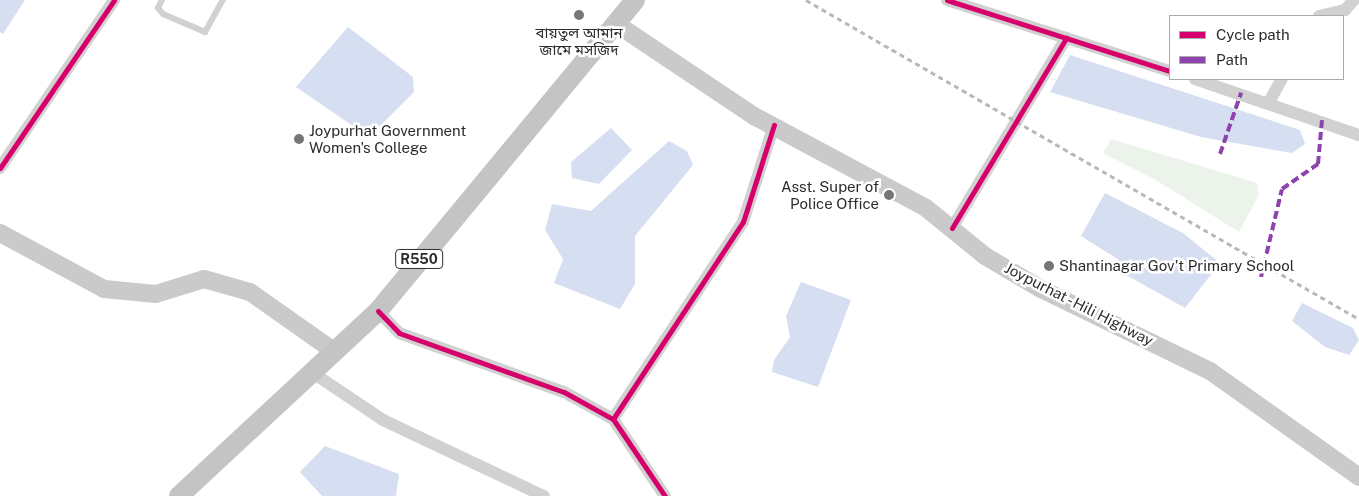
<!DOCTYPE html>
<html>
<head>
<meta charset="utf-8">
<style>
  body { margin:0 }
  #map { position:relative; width:1359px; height:496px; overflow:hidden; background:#fff; font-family:"Public Sans","Noto Sans Bengali",sans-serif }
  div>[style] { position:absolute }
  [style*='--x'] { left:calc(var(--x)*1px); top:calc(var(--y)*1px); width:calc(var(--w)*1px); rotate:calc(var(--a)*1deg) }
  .green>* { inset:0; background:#ecf3ea }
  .water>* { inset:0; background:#d6def1 }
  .service>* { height:6px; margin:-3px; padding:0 3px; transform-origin:3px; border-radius:3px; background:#d1d1d1 }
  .minor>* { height:12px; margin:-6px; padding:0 6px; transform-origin:6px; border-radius:6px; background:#d1d1d1 }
  .secondary>* { height:18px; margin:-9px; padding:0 9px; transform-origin:9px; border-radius:9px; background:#cacaca }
  .primary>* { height:20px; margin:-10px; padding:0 10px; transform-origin:10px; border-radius:10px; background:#c4c4c4 }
  .rail>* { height:3px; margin-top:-1.5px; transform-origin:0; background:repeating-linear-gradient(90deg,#b8b8b8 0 5px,transparent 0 9px) }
  .quiet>* { height:4px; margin-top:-2px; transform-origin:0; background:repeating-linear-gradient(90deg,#8e44ad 0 8px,transparent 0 12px) }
  .cycleway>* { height:5px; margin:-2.5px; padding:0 2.5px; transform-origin:2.5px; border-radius:2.5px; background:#d6006c }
  .dots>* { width:14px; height:14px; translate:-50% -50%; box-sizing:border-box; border:2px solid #fff; border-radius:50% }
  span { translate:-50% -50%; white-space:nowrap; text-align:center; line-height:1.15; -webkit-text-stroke:5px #fff; paint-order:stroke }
  .shield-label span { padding:1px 4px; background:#fff; border:1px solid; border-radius:4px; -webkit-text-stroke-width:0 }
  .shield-label { font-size:14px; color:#2c2c2c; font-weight:700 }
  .poi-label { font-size:15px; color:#2c2c2c }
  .left { translate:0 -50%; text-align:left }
  .right { translate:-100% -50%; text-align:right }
  .street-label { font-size:15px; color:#2c2c2c }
  .legend { position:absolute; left:1169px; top:15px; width:175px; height:65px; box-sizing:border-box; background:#fff; border:1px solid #ababab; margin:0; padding:6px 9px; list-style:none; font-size:15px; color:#2c2c2c }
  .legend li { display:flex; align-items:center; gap:10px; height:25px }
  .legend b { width:25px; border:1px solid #ababab }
</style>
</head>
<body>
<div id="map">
  <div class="green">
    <div style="clip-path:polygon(1111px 139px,1257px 183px,1259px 195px,1239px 232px,1154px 179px,1103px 153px)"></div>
  </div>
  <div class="water">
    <div style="clip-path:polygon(0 0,25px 0,3px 34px,0 32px)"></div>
    <div style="clip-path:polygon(348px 27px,413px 77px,414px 92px,369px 137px,296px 87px)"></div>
    <div style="clip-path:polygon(1070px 55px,1300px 130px,1305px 144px,1292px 153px,1201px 137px,1050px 92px)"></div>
    <div style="clip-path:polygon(611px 128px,632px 150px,599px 184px,572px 178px,571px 162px)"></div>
    <div style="clip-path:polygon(669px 141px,687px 151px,693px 165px,635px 236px,635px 284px,620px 309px,554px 283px,563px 259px,545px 230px,552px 204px,591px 211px)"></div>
    <div style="clip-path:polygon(1105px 193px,1183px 233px,1220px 263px,1185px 308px,1112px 267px,1119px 260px,1081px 236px)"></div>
    <div style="clip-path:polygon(801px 282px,851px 300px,818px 387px,772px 372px,774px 360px,790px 337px,786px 316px)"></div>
    <div style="clip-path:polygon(1302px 303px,1353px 328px,1359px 340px,1349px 355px,1325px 347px,1292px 321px)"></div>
    <div style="clip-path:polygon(325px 446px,399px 474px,396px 496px,322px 496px,300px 472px)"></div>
  </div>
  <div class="service">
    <div style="--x:162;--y:0;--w:9;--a:117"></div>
    <div style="--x:158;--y:8;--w:8;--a:50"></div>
    <div style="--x:163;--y:14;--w:46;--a:23.2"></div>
    <div style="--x:205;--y:32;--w:37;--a:-61"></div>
  </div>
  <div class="minor">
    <div style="--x:947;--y:0;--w:234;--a:17.7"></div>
    <div style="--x:1319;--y:16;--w:27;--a:-13"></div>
    <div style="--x:1345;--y:10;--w:13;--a:-48"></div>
    <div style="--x:1195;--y:79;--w:173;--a:18.9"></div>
    <div style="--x:1269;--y:102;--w:26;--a:-61"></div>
    <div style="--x:0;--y:168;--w:203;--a:-55.8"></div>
    <div style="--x:952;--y:228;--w:222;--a:-59"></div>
    <div style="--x:378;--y:311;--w:30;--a:46"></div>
    <div style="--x:399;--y:333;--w:175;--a:19.7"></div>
    <div style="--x:564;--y:392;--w:56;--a:28.9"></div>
    <div style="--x:613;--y:419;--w:93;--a:56"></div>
    <div style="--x:313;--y:373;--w:84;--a:33.9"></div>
    <div style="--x:383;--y:420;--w:178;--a:25.3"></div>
    <div style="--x:613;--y:419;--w:236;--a:-56.6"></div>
    <div style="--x:743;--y:222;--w:102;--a:-72.3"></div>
  </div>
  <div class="secondary">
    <div style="--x:618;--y:25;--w:164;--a:33.8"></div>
    <div style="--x:754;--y:116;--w:195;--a:28.1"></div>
    <div style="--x:926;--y:208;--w:76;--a:39.1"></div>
    <div style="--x:985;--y:256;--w:65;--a:30.5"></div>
    <div style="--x:1041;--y:289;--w:188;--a:25.9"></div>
    <div style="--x:1210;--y:371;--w:183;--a:35.4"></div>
    <div style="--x:0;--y:233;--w:118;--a:28.3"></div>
    <div style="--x:104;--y:289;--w:52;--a:5.5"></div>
    <div style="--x:156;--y:294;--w:50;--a:-17.4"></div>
    <div style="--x:204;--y:279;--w:48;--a:15.8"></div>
    <div style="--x:250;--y:292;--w:104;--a:35.2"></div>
  </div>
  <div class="primary">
    <div style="--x:179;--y:496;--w:272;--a:-42.9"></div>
    <div style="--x:378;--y:311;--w:403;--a:-50.4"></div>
  </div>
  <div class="rail">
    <div style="--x:806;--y:0;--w:638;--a:29.98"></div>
  </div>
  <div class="quiet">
    <div style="--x:1220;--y:154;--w:65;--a:-71"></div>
    <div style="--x:1261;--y:277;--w:90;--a:-76.6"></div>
    <div style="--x:1282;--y:189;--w:44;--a:-34.8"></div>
    <div style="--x:1318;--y:164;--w:44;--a:-84.8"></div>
  </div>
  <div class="cycleway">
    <div style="--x:947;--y:0;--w:234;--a:17.7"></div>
    <div style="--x:0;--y:168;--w:203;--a:-55.8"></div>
    <div style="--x:952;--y:228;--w:222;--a:-59"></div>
    <div style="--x:378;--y:311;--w:30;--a:46"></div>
    <div style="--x:399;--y:333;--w:175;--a:19.7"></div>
    <div style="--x:564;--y:392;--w:56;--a:28.9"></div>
    <div style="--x:613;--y:419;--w:93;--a:56"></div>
    <div style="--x:613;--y:419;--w:236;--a:-56.6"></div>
    <div style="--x:743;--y:222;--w:102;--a:-72.3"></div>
  </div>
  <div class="dots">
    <div style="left:579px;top:15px;background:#767676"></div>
    <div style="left:299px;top:139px;background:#767676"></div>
    <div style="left:889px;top:195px;background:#767676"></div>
    <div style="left:1049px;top:266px;background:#767676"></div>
  </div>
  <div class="shield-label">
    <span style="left:419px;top:259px">R550</span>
  </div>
  <div class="poi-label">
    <span style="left:579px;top:41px">বায়তুল আমান<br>জামে মসজিদ</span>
    <span class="left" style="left:309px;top:139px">Joypurhat Government<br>Women's College</span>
    <span class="right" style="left:879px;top:195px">Asst. Super of<br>Police Office</span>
    <span class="left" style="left:1059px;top:266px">Shantinagar Gov't Primary School</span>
  </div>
  <div class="street-label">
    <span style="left:1079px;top:304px;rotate:27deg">Joypurhat - Hili Highway</span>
  </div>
  <ul class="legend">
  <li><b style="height:6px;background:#d6006c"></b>Cycle path</li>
  <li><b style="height:6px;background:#8e44ad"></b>Path</li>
  </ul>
</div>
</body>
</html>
